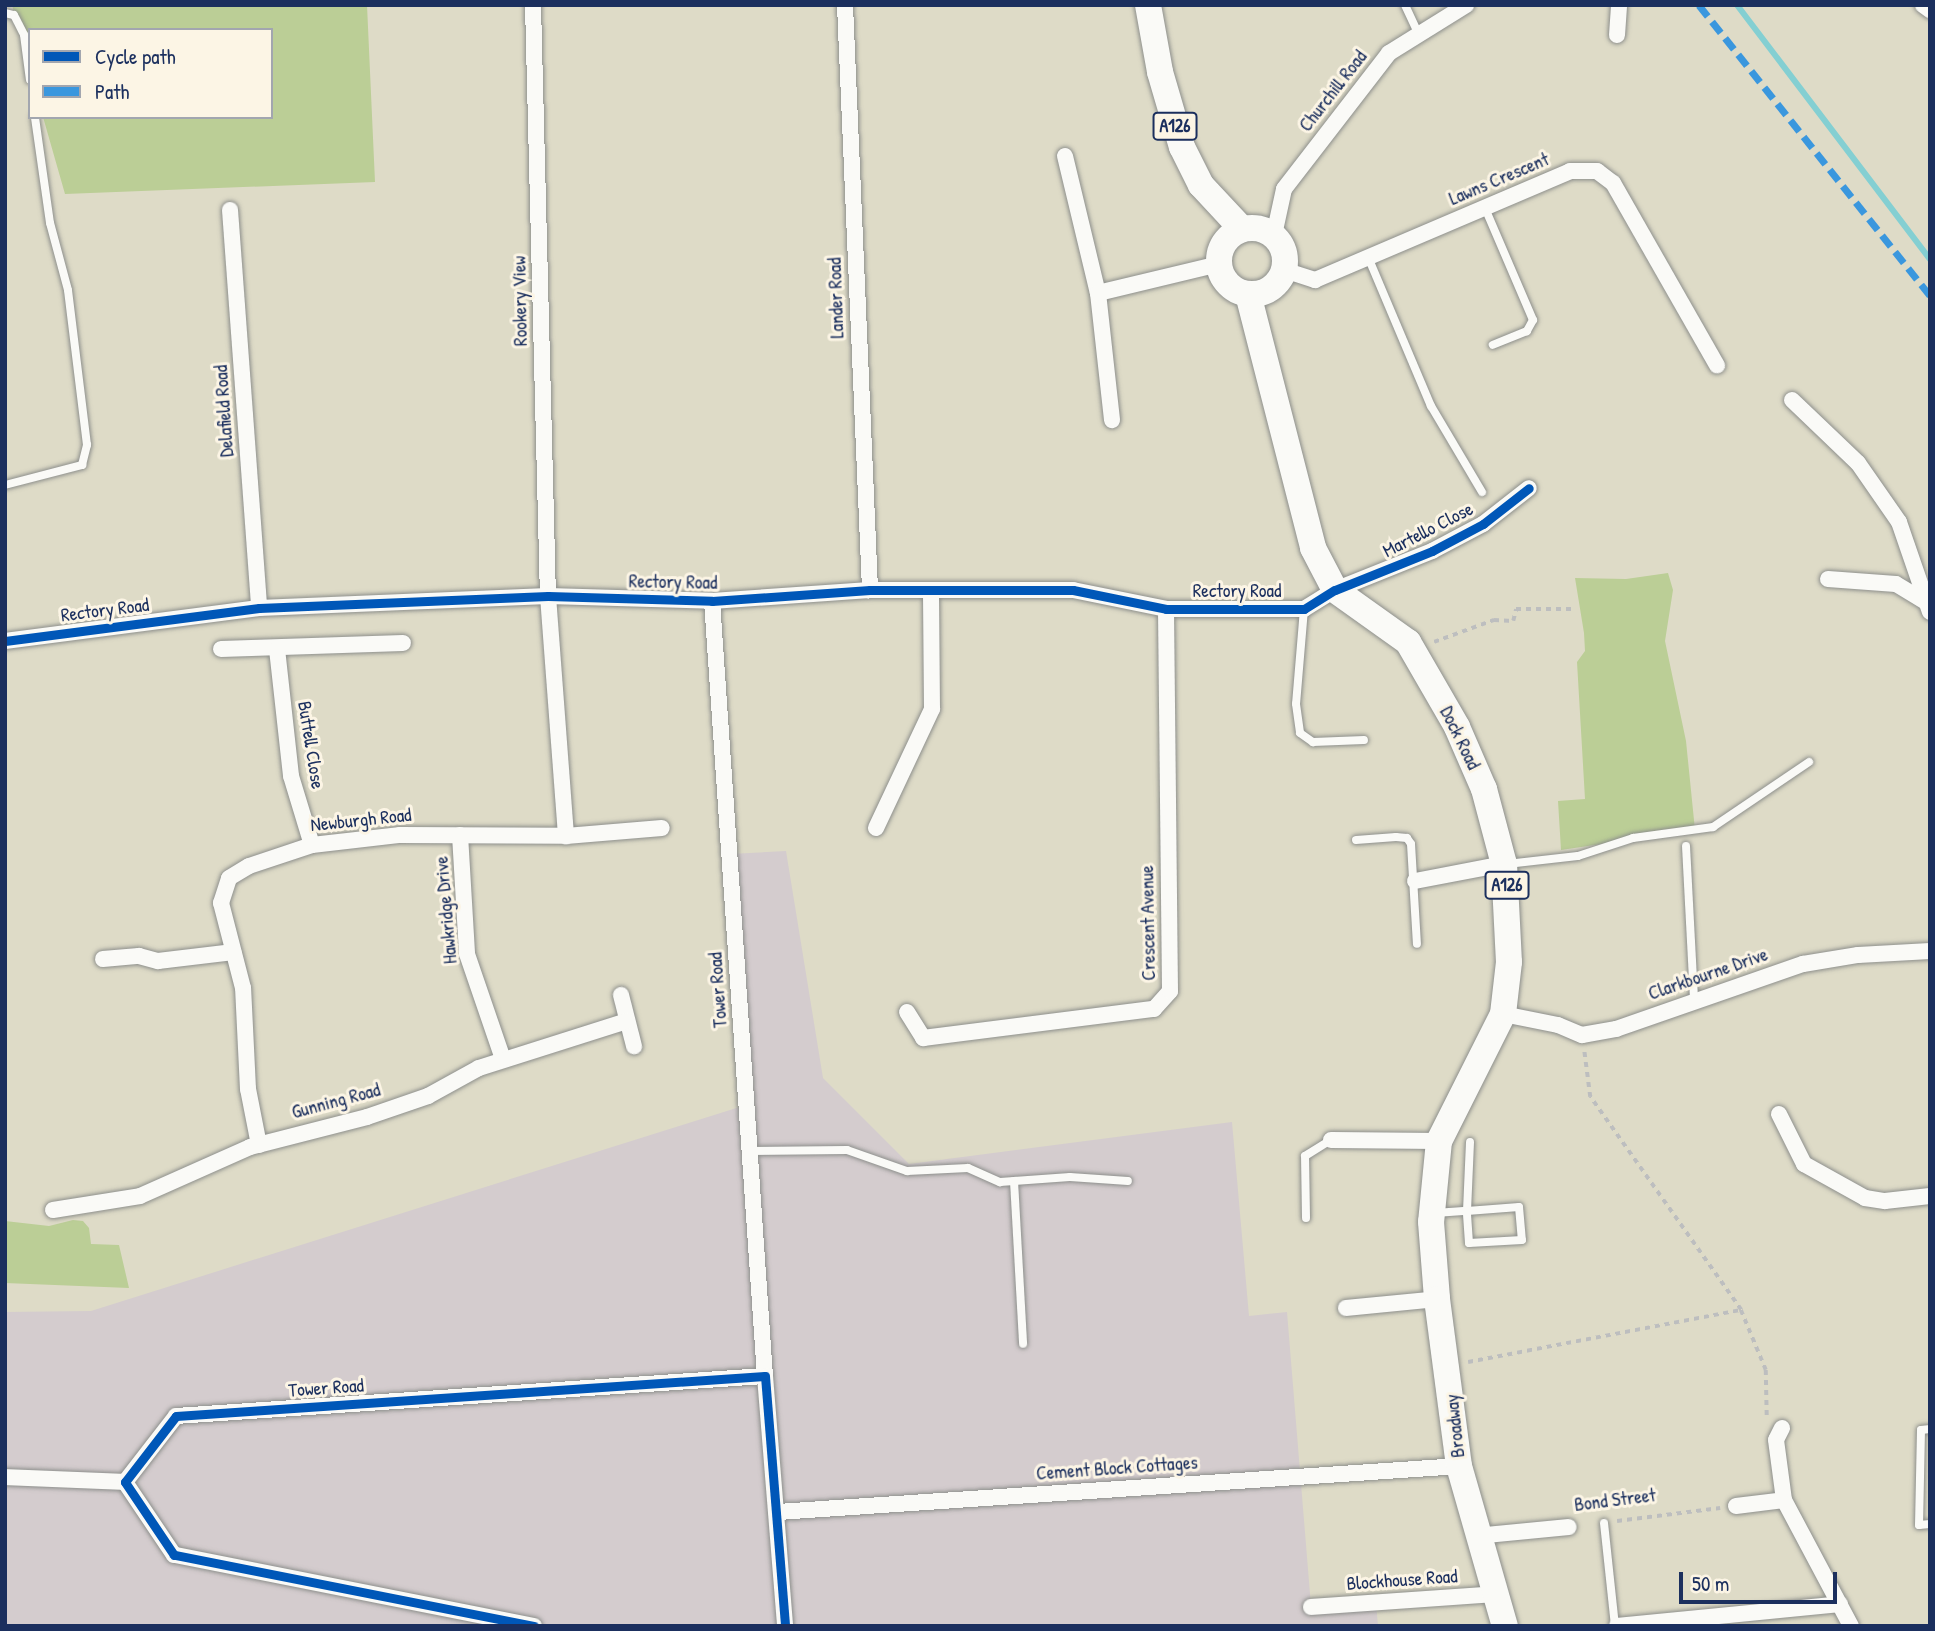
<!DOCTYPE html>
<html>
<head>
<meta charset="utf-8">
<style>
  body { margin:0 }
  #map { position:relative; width:1935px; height:1631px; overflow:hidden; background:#dedbc7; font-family:"Patrick Hand",sans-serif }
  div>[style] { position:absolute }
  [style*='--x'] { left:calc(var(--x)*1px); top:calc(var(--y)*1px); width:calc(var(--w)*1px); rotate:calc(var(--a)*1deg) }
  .industrial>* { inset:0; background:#d4ccce }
  .green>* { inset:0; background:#bbce96 }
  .stream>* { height:6px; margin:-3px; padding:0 3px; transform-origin:3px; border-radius:3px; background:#84cfd2 }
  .path>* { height:3.5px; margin-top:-1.75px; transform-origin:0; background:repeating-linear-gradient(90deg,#bdbebf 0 5px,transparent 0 10px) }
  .roads { filter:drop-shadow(0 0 2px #8d8f8c) drop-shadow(0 0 2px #8d8f8c) }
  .service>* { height:8px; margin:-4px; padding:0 4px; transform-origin:4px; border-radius:4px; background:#fafaf7 }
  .minor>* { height:16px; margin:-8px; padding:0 8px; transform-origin:8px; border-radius:8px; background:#fafaf7 }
  .primary>* { height:26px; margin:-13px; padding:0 13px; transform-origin:13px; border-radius:13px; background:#fafaf7 }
  .primary>.ring { margin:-13px; padding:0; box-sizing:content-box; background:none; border:26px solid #fafaf7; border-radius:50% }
  .quiet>* { height:7px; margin-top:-3.5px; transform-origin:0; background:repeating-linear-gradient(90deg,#3a97de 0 14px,transparent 0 21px) }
  .cycleway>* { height:9px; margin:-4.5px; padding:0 4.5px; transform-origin:4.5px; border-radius:4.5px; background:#0057b8 }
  span { translate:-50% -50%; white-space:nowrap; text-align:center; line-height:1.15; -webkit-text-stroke:6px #fcf5e5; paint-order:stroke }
  .shield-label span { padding:2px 5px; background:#fcf5e5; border:2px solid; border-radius:5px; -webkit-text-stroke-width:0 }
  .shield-label { font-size:18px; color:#1b2f5e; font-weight:700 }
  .street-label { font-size:19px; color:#1b2f5e }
  .frame { position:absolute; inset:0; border:7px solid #1b2f5e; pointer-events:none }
  .legend { position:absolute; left:28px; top:28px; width:245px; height:91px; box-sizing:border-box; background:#fcf5e5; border:2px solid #a2a6af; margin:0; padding:9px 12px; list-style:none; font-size:21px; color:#1b2f5e }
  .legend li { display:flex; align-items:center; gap:14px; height:35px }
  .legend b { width:35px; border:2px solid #a2a6af }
  .scale { position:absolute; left:1679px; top:1572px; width:158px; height:32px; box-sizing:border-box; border:4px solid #1b2f5e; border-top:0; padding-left:9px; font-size:21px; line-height:24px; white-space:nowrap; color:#1b2f5e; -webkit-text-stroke:5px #fcf5e5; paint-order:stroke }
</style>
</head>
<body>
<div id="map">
  <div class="industrial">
    <div style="clip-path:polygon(786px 851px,823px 1078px,909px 1164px,1232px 1122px,1249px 1316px,1287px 1312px,1311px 1606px,1376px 1603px,1378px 1626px,5px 1626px,5px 1312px,91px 1311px,746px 1105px,730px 854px)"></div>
  </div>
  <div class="green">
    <div style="clip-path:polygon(12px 5px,367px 5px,375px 182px,65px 194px,43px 117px,271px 117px,271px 30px,30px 30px,30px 69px)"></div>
    <div style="clip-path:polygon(1668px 573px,1673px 590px,1665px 641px,1686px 741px,1695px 830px,1561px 850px,1558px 801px,1585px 799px,1577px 662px,1585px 651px,1584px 633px,1575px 578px,1626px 579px)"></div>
    <div style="clip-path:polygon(73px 1220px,83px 1221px,89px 1228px,91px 1244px,119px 1245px,129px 1288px,5px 1283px,5px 1221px,49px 1226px)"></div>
  </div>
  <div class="stream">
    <div style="--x:1737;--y:5;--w:319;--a:52.8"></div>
  </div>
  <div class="path">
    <div style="--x:1434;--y:642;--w:64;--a:-20.1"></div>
    <div style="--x:1494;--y:620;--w:19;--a:3"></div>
    <div style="--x:1513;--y:621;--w:12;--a:-76"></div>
    <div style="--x:1516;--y:609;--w:58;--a:0"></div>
    <div style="--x:1741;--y:1310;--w:65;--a:67.4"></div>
    <div style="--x:1766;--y:1370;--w:48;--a:88.8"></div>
    <div style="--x:1468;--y:1362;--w:278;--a:-10.8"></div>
    <div style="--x:1741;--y:1310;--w:261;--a:-125.3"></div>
    <div style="--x:1590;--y:1097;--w:46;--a:-97.4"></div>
    <div style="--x:1617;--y:1521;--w:104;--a:-7.2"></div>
  </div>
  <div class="roads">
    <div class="service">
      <div style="--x:1405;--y:5;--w:33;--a:65"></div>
      <div style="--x:5;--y:13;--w:9;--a:13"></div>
      <div style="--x:14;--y:15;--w:22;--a:63"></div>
      <div style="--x:24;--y:35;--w:45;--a:82.4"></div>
      <div style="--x:1485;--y:208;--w:122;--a:66.8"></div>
      <div style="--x:1533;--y:320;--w:13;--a:119"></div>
      <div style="--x:1527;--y:331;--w:37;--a:158"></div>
      <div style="--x:1368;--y:257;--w:162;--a:67.1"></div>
      <div style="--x:1431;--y:406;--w:100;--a:59.3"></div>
      <div style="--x:5;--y:485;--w:80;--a:-14.6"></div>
      <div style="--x:82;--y:465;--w:21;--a:-76"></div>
      <div style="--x:87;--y:445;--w:156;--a:-97"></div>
      <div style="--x:68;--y:290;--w:69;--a:-105"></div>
      <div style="--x:50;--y:223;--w:107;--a:-98.1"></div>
      <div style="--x:1304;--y:609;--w:95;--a:94.8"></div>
      <div style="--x:1296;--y:704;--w:29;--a:82"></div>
      <div style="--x:1300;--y:733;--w:16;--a:35"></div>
      <div style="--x:1313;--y:742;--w:51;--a:-2.2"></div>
      <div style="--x:1356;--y:840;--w:40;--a:-4.3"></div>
      <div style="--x:1396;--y:837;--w:11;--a:5"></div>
      <div style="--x:1407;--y:838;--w:7;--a:56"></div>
      <div style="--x:1411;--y:844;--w:100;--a:86.6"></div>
      <div style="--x:1686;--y:846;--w:155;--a:87"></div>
      <div style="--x:1507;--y:864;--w:71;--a:-6.4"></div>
      <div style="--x:1578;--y:856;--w:58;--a:-18.1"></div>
      <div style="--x:1633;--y:838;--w:81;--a:-7.8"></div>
      <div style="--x:1713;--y:827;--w:116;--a:-34.1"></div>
      <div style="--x:750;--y:1151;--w:97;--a:-0.6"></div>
      <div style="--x:847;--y:1150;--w:64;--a:19.3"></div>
      <div style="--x:907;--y:1171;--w:61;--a:-2.8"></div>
      <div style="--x:968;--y:1168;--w:35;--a:24"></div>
      <div style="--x:1000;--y:1182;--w:70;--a:-4.1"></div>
      <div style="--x:1070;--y:1177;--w:58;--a:3.9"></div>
      <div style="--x:1014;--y:1181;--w:163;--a:86.8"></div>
      <div style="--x:1435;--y:1213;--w:32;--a:-4"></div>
      <div style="--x:1467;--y:1211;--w:52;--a:-4.4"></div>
      <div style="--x:1519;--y:1207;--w:33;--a:85"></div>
      <div style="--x:1522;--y:1240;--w:53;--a:176.8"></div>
      <div style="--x:1469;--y:1243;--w:32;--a:-94"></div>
      <div style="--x:1467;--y:1211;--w:69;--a:-87.5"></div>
      <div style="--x:1306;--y:1218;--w:62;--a:-90.9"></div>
      <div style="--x:1305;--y:1156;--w:31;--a:-32"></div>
      <div style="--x:1930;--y:1429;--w:9;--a:174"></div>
      <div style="--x:1921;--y:1430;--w:95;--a:91.2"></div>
      <div style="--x:1919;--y:1525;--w:11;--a:-5"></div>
      <div style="--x:1604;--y:1523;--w:104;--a:83.9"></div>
    </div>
    <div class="minor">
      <div style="--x:533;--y:5;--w:591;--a:88.55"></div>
      <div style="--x:548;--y:596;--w:241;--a:85.7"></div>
      <div style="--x:845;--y:5;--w:586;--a:87.55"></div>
      <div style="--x:1923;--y:5;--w:9;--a:36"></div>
      <div style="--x:1617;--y:35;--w:30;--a:-86"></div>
      <div style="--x:1065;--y:156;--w:141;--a:76.5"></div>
      <div style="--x:1098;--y:293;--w:128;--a:83.7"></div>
      <div style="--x:230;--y:210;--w:399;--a:85.8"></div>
      <div style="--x:1274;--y:235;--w:47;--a:-77.7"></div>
      <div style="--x:1284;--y:189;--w:172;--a:-52.3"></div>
      <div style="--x:1389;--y:53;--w:91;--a:-31.9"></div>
      <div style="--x:1284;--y:270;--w:33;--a:18"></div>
      <div style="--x:1315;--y:280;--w:277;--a:-23.1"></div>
      <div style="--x:1570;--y:171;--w:27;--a:0"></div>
      <div style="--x:1597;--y:171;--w:20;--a:37"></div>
      <div style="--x:1613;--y:183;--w:210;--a:60.3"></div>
      <div style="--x:1098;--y:293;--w:124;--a:-13.5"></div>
      <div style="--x:1792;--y:400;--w:91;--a:43.7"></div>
      <div style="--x:1858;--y:463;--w:72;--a:55.2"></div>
      <div style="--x:1899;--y:522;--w:95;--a:71"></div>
      <div style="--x:1828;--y:579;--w:68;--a:4.2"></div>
      <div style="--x:1896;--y:584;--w:37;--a:31"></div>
      <div style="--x:712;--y:601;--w:777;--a:86.09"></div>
      <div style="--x:5;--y:641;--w:256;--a:-7.4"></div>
      <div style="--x:259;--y:608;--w:289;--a:-2.4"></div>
      <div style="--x:548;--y:596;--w:164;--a:1.7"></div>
      <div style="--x:712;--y:601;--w:158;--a:-4"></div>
      <div style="--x:870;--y:590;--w:203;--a:0"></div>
      <div style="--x:1073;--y:590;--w:95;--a:11.5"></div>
      <div style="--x:1166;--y:609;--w:138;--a:0"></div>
      <div style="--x:1304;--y:609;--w:36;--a:-32"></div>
      <div style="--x:1335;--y:590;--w:105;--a:-21.9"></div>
      <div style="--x:1432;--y:551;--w:58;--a:-27.9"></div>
      <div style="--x:1483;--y:524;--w:58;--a:-38"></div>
      <div style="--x:221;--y:649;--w:182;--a:-1.9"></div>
      <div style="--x:277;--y:649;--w:128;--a:83.7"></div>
      <div style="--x:291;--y:776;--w:72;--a:73.1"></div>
      <div style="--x:876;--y:828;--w:132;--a:-64.8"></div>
      <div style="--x:932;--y:709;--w:118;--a:-90.5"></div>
      <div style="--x:460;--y:835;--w:119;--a:86.6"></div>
      <div style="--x:467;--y:954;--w:111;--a:71.1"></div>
      <div style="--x:1415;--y:881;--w:91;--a:-10.8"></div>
      <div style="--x:103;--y:959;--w:36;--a:-5"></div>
      <div style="--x:139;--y:956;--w:20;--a:15"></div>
      <div style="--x:158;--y:961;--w:76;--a:-6.8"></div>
      <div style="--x:621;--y:995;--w:53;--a:75.7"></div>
      <div style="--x:907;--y:1012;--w:31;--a:58"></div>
      <div style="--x:923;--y:1038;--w:233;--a:-7.2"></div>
      <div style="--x:1154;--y:1009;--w:24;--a:-48"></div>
      <div style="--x:1170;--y:991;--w:382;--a:-90.6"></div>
      <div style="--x:1503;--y:1014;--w:56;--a:11.3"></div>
      <div style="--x:1558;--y:1025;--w:26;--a:23"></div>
      <div style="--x:1582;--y:1035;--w:35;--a:-10"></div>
      <div style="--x:1616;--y:1029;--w:198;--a:-19.2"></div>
      <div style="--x:1803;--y:964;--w:56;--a:-9.3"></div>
      <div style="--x:1858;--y:955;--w:72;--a:-3.2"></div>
      <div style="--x:1779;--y:1114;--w:56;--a:63.4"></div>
      <div style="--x:1804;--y:1164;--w:70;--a:29.1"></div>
      <div style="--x:1865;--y:1198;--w:20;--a:9"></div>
      <div style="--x:1885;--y:1201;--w:45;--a:-6.3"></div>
      <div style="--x:1331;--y:1140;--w:108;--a:0.5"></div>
      <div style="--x:259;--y:1145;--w:57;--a:-101.1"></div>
      <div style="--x:248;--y:1089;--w:101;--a:-92.8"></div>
      <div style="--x:243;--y:988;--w:88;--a:-104.5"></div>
      <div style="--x:221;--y:903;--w:26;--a:-72"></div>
      <div style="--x:229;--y:878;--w:23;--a:-31"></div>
      <div style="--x:249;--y:866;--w:66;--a:-18.4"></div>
      <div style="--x:312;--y:845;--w:89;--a:-6.5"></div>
      <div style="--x:400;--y:835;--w:166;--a:0.3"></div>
      <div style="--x:566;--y:836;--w:96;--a:-4.8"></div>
      <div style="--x:53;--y:1210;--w:88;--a:-9.1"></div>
      <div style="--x:140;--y:1196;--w:120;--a:-24"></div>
      <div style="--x:250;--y:1147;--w:121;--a:-14.4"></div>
      <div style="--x:367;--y:1117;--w:65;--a:-19"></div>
      <div style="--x:428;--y:1096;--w:58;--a:-28.8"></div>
      <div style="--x:479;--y:1068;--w:155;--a:-17.6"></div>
      <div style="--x:1346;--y:1308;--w:91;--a:-5.6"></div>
      <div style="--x:1782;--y:1428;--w:13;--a:117"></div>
      <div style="--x:1776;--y:1440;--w:61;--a:82.4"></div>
      <div style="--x:1784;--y:1500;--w:143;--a:62"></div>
      <div style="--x:5;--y:1477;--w:120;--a:2.4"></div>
      <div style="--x:1736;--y:1506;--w:48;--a:-7.1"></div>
      <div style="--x:778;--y:1512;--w:683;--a:-3.86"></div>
      <div style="--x:1476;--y:1536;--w:93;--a:-5.5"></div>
      <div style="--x:1311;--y:1607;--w:184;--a:-4"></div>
      <div style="--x:534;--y:1626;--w:367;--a:-168.8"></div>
      <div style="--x:174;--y:1555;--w:88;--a:-123.9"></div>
      <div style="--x:125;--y:1482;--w:83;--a:-52.3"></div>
      <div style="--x:176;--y:1416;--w:590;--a:-3.89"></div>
      <div style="--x:765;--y:1376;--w:251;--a:85.4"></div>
      <div style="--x:1617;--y:1626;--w:224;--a:-5.6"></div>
    </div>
    <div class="primary">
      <div style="--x:1148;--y:5;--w:68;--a:79.8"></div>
      <div style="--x:1160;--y:72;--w:78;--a:73.7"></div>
      <div style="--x:1182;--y:147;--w:42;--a:63.4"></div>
      <div style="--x:1201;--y:185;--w:60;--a:47"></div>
      <div class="ring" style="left:1219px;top:228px;width:40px;height:40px"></div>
      <div style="--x:1248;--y:294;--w:262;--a:75.6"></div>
      <div style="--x:1313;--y:548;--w:47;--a:62.4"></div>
      <div style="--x:1335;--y:590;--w:90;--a:35.5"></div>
      <div style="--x:1408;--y:642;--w:98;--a:60"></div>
      <div style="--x:1457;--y:727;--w:68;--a:66.5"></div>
      <div style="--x:1484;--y:789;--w:78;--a:75.1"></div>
      <div style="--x:1504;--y:864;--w:98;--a:87.1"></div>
      <div style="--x:1509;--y:962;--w:52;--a:96.6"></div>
      <div style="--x:1503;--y:1014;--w:142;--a:116.7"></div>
      <div style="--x:1439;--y:1141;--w:81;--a:95.6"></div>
      <div style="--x:1431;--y:1222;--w:77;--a:85.5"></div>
      <div style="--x:1437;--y:1299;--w:168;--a:82.5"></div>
      <div style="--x:1459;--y:1466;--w:166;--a:74"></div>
    </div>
  </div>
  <div class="quiet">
    <div style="--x:1699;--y:5;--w:371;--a:51.5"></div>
  </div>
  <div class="cycleway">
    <div style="--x:5;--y:641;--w:256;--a:-7.4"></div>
    <div style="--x:259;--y:608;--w:289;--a:-2.4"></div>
    <div style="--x:548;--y:596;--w:164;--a:1.7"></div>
    <div style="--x:712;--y:601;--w:158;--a:-4"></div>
    <div style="--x:870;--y:590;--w:203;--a:0"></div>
    <div style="--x:1073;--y:590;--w:95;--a:11.5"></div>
    <div style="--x:1166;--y:609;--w:138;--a:0"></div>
    <div style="--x:1304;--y:609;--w:36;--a:-32"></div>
    <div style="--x:1335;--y:590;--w:105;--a:-21.9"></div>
    <div style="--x:1432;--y:551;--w:58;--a:-27.9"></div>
    <div style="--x:1483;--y:524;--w:58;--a:-38"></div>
    <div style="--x:534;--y:1626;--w:367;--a:-168.8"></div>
    <div style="--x:174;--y:1555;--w:88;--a:-123.9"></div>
    <div style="--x:125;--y:1482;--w:83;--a:-52.3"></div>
    <div style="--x:176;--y:1416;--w:590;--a:-3.89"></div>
    <div style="--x:765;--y:1376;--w:251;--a:85.4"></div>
  </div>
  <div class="shield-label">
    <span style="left:1175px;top:126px">A126</span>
    <span style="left:1507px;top:885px">A126</span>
  </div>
  <div class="street-label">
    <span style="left:1333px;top:91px;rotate:-52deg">Churchill Road</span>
    <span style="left:1499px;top:179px;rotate:-23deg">Lawns Crescent</span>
    <span style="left:836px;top:298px;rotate:-92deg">Lander Road</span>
    <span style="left:520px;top:301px;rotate:-91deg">Rookery View</span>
    <span style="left:224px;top:411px;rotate:-94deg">Delafield Road</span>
    <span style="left:1428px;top:530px;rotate:-27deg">Martello Close</span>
    <span style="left:673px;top:582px;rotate:1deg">Rectory Road</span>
    <span style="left:1237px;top:591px">Rectory Road</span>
    <span style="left:105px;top:610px;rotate:-7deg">Rectory Road</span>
    <span style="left:1460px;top:738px;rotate:64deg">Dock Road</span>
    <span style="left:311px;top:745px;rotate:81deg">Buttell Close</span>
    <span style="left:361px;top:820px;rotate:-6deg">Newburgh Road</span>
    <span style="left:446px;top:910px;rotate:-95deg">Hawkridge Drive</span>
    <span style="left:1148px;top:923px;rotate:-91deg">Crescent Avenue</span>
    <span style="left:1708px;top:974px;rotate:-19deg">Clarkbourne Drive</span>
    <span style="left:718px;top:990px;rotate:-94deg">Tower Road</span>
    <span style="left:336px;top:1101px;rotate:-15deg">Gunning Road</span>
    <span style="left:326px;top:1388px;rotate:-4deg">Tower Road</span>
    <span style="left:1455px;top:1426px;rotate:-96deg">Broadway</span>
    <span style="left:1117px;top:1468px;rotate:-4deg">Cement Block Cottages</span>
    <span style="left:1615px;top:1500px;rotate:-7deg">Bond Street</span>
    <span style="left:1402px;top:1580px;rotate:-4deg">Blockhouse Road</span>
  </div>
  <div class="frame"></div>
  <ul class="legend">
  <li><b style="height:9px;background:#0057b8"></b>Cycle path</li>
  <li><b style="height:9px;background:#3a97de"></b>Path</li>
  </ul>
  <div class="scale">50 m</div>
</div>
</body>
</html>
